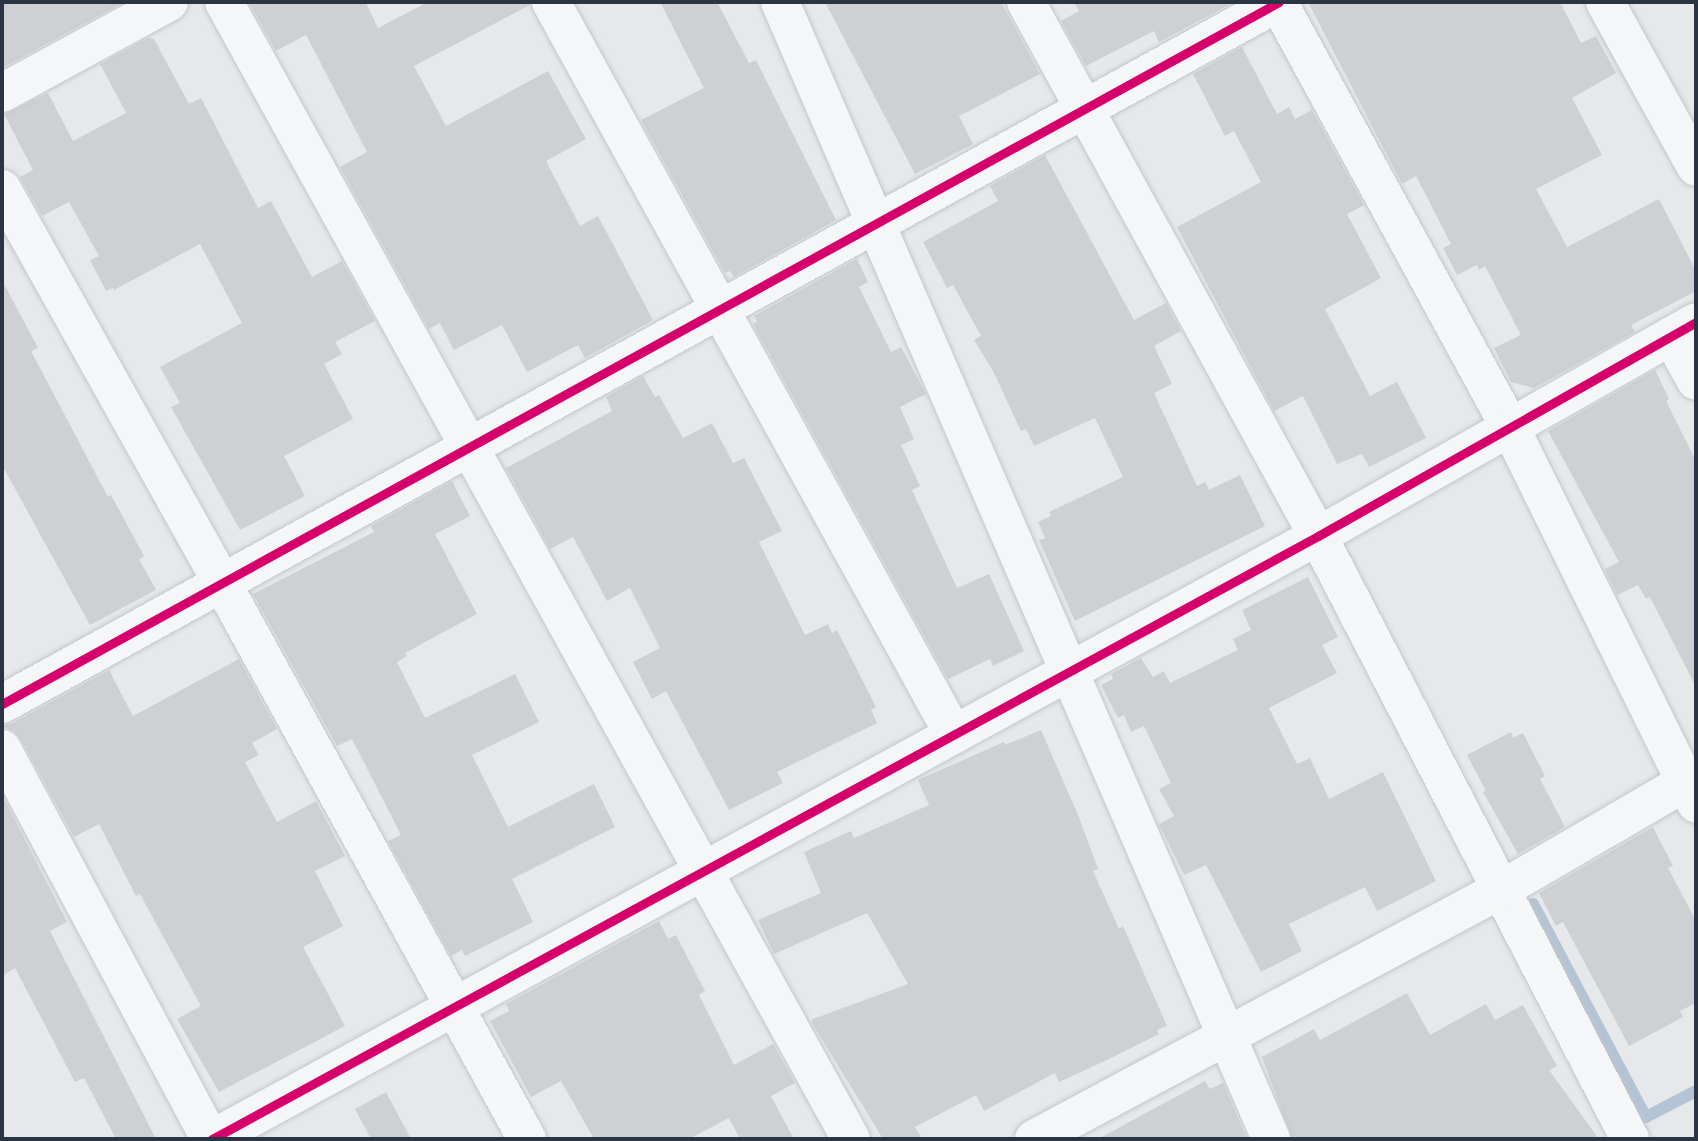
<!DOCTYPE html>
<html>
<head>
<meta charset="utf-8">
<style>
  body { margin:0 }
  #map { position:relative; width:1698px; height:1141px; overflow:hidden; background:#e6e8ea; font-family:Jost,sans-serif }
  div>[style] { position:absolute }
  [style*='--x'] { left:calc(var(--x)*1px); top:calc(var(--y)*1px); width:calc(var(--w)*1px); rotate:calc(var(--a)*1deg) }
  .stream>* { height:12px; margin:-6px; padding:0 6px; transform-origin:6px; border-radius:6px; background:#b4c4d5 }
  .building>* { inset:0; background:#ced0d3 }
  .roads { filter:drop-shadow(0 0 2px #c4c6c8) drop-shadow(0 0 2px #c4c6c8) }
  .minor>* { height:38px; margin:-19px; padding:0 19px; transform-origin:19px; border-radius:19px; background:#f5f6f7 }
  .tertiary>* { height:38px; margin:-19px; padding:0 19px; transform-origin:19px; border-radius:19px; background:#f5f6f7 }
  .cycleway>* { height:9px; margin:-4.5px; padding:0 4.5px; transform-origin:4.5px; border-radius:4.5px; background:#d6006c }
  span { translate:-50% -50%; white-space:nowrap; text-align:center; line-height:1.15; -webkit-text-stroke:5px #f4f6f9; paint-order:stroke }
  .frame { position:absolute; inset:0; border:4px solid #2b3445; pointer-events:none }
</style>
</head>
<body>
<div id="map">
  <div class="stream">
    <div style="--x:1533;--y:904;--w:241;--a:62.1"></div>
    <div style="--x:1646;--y:1117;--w:56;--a:-27.5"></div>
  </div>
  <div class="building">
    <div style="clip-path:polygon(2px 2px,124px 2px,2px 68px)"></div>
    <div style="clip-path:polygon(249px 2px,368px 2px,366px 3px,378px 28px,428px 2px,529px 2px,530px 5px,414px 66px,446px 126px,548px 71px,586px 139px,546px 161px,580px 226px,598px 216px,653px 320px,585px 358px,578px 345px,527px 372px,502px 325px,454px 350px,440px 323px,429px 329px,340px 167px,367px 152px,306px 35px,276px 51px)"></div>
    <div style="clip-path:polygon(660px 2px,717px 2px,749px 63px,756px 60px,836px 220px,734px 277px,730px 271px,725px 273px,641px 120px,704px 88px)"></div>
    <div style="clip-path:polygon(825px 2px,1001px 2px,1040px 74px,959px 116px,973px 144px,915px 174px)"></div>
    <div style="clip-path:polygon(1074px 2px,1234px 2px,1159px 42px,1154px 31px,1086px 66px,1061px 21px,1079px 11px)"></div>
    <div style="clip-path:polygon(1308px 2px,1560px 2px,1581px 43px,1596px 36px,1616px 73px,1572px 98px,1602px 155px,1536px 189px,1567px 247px,1659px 199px,1696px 271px,1696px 291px,1631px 325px,1635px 332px,1534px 388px,1511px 382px,1494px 348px,1521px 335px,1485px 266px,1479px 270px,1477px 265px,1457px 275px,1443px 248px,1451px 244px,1416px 176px,1402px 184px)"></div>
    <div style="clip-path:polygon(148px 38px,154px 39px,189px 104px,201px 98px,258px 208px,271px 201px,312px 277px,342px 261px,375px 321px,335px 342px,342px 354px,324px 364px,353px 419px,284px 456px,305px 496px,240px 530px,171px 407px,180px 403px,160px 367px,242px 323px,200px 244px,114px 290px,113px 288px,106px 291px,90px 260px,99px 256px,69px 202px,42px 216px,20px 177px,33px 170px,4px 114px,48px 93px,73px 141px,126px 113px,100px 64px)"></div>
    <div style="clip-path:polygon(1242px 47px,1277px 114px,1289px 107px,1295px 119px,1312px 110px,1364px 205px,1347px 214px,1381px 278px,1325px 309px,1370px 396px,1397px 382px,1426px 438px,1369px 467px,1362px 454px,1337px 464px,1303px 396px,1274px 411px,1177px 227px,1261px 182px,1234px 131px,1225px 136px,1193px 74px)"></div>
    <div style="clip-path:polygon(1045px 155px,1134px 320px,1166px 303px,1181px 331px,1154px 346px,1172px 384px,1154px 393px,1197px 486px,1205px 482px,1209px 490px,1240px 475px,1265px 526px,1075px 621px,1039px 540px,1045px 538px,1038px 522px,1051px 516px,1049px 512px,1123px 477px,1095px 418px,1034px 446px,1026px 429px,1021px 431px,993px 371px,974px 340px,981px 336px,953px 285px,947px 288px,923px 242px,998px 201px,990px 186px)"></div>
    <div style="clip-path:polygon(857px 259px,868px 282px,859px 287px,891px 352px,901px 347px,926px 394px,900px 407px,914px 439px,901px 445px,920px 486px,912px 490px,957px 588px,989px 574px,1024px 651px,993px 666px,990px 659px,948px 679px,753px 324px,757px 322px,754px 316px)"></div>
    <div style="clip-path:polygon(2px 280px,38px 348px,31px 351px,108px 497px,111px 495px,144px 556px,139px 559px,156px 590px,90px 625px,2px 465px)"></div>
    <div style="clip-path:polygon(1655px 370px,1669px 399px,1666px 401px,1696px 461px,1696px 687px,1650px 597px,1646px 599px,1638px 585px,1617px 595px,1605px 569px,1619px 562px,1548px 431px)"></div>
    <div style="clip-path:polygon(643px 376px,655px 397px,659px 395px,683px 438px,712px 423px,733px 463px,744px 458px,782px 531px,759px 542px,805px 635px,828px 624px,832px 633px,837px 630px,876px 707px,871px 710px,877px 723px,777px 772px,783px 783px,729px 810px,666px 691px,652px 699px,633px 662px,660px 648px,630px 588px,607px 601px,573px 537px,550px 549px,506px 468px,612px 411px,606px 397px)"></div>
    <div style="clip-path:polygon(452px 481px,470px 516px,435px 534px,477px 614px,405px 653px,407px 656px,397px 662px,425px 718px,515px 674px,539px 722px,472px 755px,508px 827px,594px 784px,615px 827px,512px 879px,533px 922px,465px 956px,462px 950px,451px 956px,388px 841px,401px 835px,352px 739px,337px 746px,253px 594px,374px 532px,371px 526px)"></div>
    <div style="clip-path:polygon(1308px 577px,1338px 637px,1322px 645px,1337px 673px,1269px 708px,1297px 764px,1310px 758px,1329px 799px,1383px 772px,1436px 881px,1377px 911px,1365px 887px,1289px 924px,1302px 951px,1261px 972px,1206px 865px,1184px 875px,1159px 824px,1174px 816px,1159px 789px,1171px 783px,1144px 726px,1131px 732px,1124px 715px,1118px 718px,1101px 685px,1113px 679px,1111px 674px,1141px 658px,1153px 677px,1164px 671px,1170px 683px,1238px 650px,1233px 639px,1251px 630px,1242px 610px)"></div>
    <div style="clip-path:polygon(239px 659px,277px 729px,252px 743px,259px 755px,245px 762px,277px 822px,316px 801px,345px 856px,315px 871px,343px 926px,303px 947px,345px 1026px,219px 1092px,177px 1019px,201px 1006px,140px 894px,136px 896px,99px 824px,74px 837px,21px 739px,14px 731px,2px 726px,13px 723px,109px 670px,133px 716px)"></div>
    <div style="clip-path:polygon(1041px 730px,1078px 815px,1098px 869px,1093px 871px,1119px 929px,1123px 926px,1167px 1026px,1157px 1030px,1159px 1034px,1107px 1060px,1059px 1082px,1055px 1073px,984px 1111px,976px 1095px,915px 1127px,922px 1139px,883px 1139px,812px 1023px,813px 1019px,908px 984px,867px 913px,774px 954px,758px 920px,821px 893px,804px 852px,851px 831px,854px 838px,929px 805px,918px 780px,1004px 742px,1005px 745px)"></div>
    <div style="clip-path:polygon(1511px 732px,1513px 738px,1523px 733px,1545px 776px,1540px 779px,1565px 827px,1518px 854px,1483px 792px,1486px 791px,1467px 755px)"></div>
    <div style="clip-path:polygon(2px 795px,67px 922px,50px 931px,156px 1139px,116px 1139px,84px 1078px,75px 1082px,15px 968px,2px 976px)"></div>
    <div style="clip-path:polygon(1653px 827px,1673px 866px,1668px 868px,1696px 921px,1696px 1003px,1680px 1011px,1683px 1017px,1629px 1046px,1563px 922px,1556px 926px,1539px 893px)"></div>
    <div style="clip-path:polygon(659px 921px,668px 939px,676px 935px,705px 991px,699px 995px,734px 1065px,773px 1044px,795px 1083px,771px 1096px,794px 1139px,740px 1139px,729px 1118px,689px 1139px,594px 1139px,561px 1081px,531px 1097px,490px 1021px,509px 1011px,506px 1004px)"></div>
    <div style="clip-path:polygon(1407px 993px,1430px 1035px,1486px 1004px,1495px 1020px,1523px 1005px,1557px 1066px,1549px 1070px,1599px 1139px,1292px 1139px,1262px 1057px,1314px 1029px,1320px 1040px)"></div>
    <div style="clip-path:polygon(1205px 1081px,1210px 1089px,1223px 1083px,1247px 1139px,1098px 1139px)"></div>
    <div style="clip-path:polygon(386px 1092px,411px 1139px,371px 1139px,355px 1109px)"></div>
  </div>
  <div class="roads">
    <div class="minor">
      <div style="--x:224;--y:2;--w:1298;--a:61.13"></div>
      <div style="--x:551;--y:2;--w:836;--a:61.2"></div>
      <div style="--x:780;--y:2;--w:1238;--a:66.64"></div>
      <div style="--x:1026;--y:2;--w:609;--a:61.33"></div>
      <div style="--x:1318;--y:536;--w:679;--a:62.64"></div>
      <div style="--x:1278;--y:2;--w:484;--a:61.4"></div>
      <div style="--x:1510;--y:427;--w:420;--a:63.7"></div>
      <div style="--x:1605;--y:2;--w:188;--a:61.1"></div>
      <div style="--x:2;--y:93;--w:190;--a:-28.6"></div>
      <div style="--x:2;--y:189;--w:451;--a:60.8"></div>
      <div style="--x:222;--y:583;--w:634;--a:61.25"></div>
      <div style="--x:1671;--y:336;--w:51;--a:60.9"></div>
      <div style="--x:1318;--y:536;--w:434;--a:-29.5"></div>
      <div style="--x:2;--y:704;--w:1457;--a:-28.8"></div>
      <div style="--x:2;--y:749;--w:442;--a:61.9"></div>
      <div style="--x:1034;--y:1139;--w:531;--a:-28.11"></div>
      <div style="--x:1502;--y:889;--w:225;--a:-30.2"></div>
    </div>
    <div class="tertiary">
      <div style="--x:212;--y:1139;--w:1260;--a:-28.6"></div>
    </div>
  </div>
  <div class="cycleway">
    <div style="--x:2;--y:704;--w:1457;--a:-28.8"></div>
    <div style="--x:212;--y:1139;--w:1260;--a:-28.6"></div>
    <div style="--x:1318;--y:536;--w:434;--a:-29.5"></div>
  </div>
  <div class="frame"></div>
</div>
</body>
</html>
